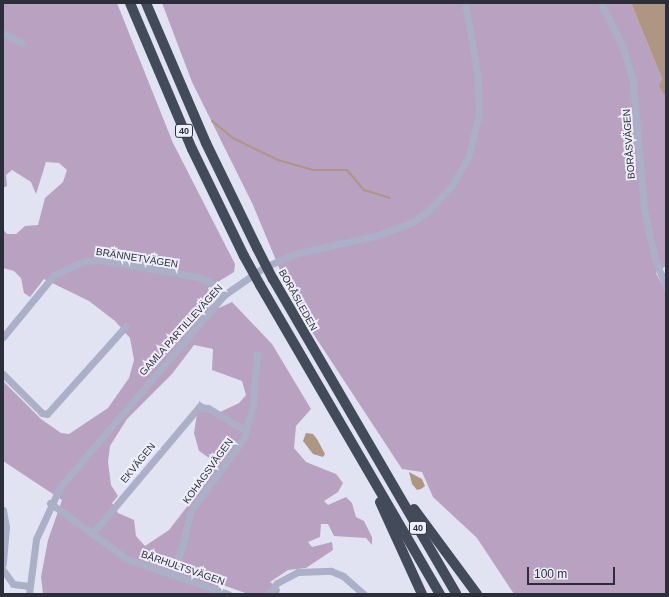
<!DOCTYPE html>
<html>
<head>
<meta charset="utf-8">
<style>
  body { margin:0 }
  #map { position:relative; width:669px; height:597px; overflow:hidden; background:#e2e3f2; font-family:Arial,sans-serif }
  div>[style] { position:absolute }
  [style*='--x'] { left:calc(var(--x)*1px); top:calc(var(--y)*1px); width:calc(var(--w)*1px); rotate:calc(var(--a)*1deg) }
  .green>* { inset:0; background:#b9a2c1 }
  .water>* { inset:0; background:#ae9682 }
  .stream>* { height:2px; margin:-1px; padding:0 1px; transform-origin:1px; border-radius:1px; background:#ae9682 }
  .minor>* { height:7px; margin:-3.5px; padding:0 3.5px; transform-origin:3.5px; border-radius:3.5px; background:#abafc7 }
  .highway>* { height:10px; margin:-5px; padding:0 5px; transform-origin:5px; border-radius:5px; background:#434a5a }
  .highway-bridge>* { height:10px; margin:-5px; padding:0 5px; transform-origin:5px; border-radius:5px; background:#434a5a }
  span { translate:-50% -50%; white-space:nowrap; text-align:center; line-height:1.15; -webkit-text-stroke:4px #eeeffa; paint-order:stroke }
  .shield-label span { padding:1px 3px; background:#eeeffa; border:1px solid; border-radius:3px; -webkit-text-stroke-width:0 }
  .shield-label { font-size:9px; color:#2c2f39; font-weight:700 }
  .street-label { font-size:10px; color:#2c2f39 }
  .frame { position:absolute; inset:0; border:4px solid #2c2f39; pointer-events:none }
  .scale { position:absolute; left:527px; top:567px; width:88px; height:18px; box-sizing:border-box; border:2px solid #2c2f39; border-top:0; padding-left:5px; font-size:12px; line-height:14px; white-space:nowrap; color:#2c2f39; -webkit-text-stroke:3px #eeeffa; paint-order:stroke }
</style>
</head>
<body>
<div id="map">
  <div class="green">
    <div style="clip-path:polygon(evenodd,3px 3px,117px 3px,173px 143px,235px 264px,234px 272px,208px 288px,211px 298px,208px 303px,219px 308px,232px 302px,272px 344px,311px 409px,296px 426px,294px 448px,306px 462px,336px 474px,343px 483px,338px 492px,324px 501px,328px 505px,346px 497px,352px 503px,356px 517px,364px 521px,372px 537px,372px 545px,366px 538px,334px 536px,328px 524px,321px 524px,320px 537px,308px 542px,312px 547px,332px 542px,333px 550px,306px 568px,288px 570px,270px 582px,280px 589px,279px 594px,248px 594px,220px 584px,214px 594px,43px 594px,41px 577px,48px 540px,62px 500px,3px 461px,3px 381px,41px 419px,61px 433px,69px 434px,108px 408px,129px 378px,134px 360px,130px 338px,115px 321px,89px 301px,44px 279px,30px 297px,24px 293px,21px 278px,14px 271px,3px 268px,3px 229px,7px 234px,16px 234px,25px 226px,38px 225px,45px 198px,63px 182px,67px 170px,59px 163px,46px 162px,36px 194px,31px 182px,12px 170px,6px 175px,7px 186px,3px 188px,3px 3px,194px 345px,213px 349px,212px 370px,242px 381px,246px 395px,239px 403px,216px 414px,199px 401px,194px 433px,199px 451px,215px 462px,213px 473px,169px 530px,145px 546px,136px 536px,134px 520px,118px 513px,112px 503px,118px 496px,111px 485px,108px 462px,110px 446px,127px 419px,172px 374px,194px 345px)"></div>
    <div style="clip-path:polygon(162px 3px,631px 3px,662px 79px,660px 86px,666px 98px,666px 266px,656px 273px,666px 292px,666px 594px,514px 594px,477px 538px,433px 497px,422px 472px,402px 469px,295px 306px,253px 205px,192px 82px)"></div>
  </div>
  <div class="water">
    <div style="clip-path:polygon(631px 3px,666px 3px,666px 98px,659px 86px,662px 79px)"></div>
    <div style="clip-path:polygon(306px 433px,313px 434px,317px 439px,325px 454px,323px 457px,313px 454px,303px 441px)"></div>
    <div style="clip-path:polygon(409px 472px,422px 479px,425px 486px,421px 489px,417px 490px,412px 484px)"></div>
  </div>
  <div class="stream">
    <div style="--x:212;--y:121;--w:27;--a:39"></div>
    <div style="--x:233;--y:138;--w:50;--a:26.1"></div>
    <div style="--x:278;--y:160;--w:37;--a:16"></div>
    <div style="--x:314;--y:170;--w:33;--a:0"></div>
    <div style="--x:347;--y:170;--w:26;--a:50"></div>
    <div style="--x:364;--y:190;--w:27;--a:17"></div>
  </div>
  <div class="minor">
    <div style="--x:601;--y:3;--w:49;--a:63.4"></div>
    <div style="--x:623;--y:47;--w:36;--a:74"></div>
    <div style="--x:633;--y:82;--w:127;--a:85"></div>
    <div style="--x:644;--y:209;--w:52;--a:77.8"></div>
    <div style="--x:655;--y:260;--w:28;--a:67"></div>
    <div style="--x:3;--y:33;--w:21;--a:28"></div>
    <div style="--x:3;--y:337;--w:80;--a:-50.6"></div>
    <div style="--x:54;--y:275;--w:33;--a:-25"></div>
    <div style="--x:84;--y:261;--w:17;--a:-3"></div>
    <div style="--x:101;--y:260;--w:97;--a:10"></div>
    <div style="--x:197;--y:277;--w:14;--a:21"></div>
    <div style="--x:210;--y:282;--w:19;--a:43"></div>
    <div style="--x:3;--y:374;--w:55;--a:45"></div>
    <div style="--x:42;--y:413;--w:5;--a:11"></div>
    <div style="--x:47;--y:414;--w:118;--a:-48.1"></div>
    <div style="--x:50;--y:503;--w:95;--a:36"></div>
    <div style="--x:127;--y:559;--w:107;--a:19.1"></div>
    <div style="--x:3;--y:510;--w:17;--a:80"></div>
    <div style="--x:6;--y:527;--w:37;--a:95"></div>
    <div style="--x:92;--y:534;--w:166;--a:-49.9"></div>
    <div style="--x:199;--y:407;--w:9;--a:6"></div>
    <div style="--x:208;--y:408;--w:44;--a:31.2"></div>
    <div style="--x:3;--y:570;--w:17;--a:54"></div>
    <div style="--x:13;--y:584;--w:16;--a:7"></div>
    <div style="--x:171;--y:575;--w:29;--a:-68"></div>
    <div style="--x:182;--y:548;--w:37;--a:-77"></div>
    <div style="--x:190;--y:512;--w:92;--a:-53.9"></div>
    <div style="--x:244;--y:438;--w:34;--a:-75"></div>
    <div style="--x:253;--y:405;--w:51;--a:-85.5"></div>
    <div style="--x:29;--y:594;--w:55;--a:-82.7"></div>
    <div style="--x:36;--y:539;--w:57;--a:-65.2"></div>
    <div style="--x:60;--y:487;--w:253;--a:-49.5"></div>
    <div style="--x:224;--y:295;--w:47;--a:-34.7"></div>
    <div style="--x:263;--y:268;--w:34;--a:-24"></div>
    <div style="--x:294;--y:254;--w:86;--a:-12.7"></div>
    <div style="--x:378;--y:235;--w:33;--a:-20"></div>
    <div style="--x:409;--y:224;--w:22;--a:-34"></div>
    <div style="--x:427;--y:212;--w:35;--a:-46"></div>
    <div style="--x:451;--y:187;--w:34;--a:-60"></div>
    <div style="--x:468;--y:158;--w:45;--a:-76"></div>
    <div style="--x:479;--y:114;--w:36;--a:-92"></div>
    <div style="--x:478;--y:78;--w:76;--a:-99.8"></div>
    <div style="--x:268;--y:594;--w:14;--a:-51"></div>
    <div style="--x:277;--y:583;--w:24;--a:-28"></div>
    <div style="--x:298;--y:572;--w:33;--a:-2"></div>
    <div style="--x:331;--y:571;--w:13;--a:23"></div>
    <div style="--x:343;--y:576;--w:28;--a:41"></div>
  </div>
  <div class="highway">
    <div style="--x:130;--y:3;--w:159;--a:67"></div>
    <div style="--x:192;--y:149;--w:119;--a:64.1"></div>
    <div style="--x:146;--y:3;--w:152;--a:66.8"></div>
    <div style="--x:206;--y:143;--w:117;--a:64.1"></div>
    <div style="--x:273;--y:279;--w:364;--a:59.8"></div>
    <div style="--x:260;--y:285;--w:358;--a:59.8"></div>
    <div style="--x:380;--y:502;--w:101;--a:65.5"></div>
    <div style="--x:414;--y:509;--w:106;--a:53.5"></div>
  </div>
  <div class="highway-bridge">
    <div style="--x:257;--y:248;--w:35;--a:63"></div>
    <div style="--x:244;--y:256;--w:33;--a:61"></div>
  </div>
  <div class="shield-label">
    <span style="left:184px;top:131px">40</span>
    <span style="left:418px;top:528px">40</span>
  </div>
  <div class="street-label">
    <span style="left:629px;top:144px;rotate:-94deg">BORÅSVÄGEN</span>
    <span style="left:137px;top:258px;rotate:9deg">BRÄNNETVÄGEN</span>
    <span style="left:298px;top:300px;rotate:61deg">BORÅSLEDEN</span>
    <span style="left:181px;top:330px;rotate:-48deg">GAMLA PARTILLEVÄGEN</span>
    <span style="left:138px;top:463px;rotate:-51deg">EKVÄGEN</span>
    <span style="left:208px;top:471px;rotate:-54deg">KOHAGSVÄGEN</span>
    <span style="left:183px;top:568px;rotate:19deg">BÅRHULTSVÄGEN</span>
  </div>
  <div class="frame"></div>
  <div class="scale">100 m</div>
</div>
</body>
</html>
